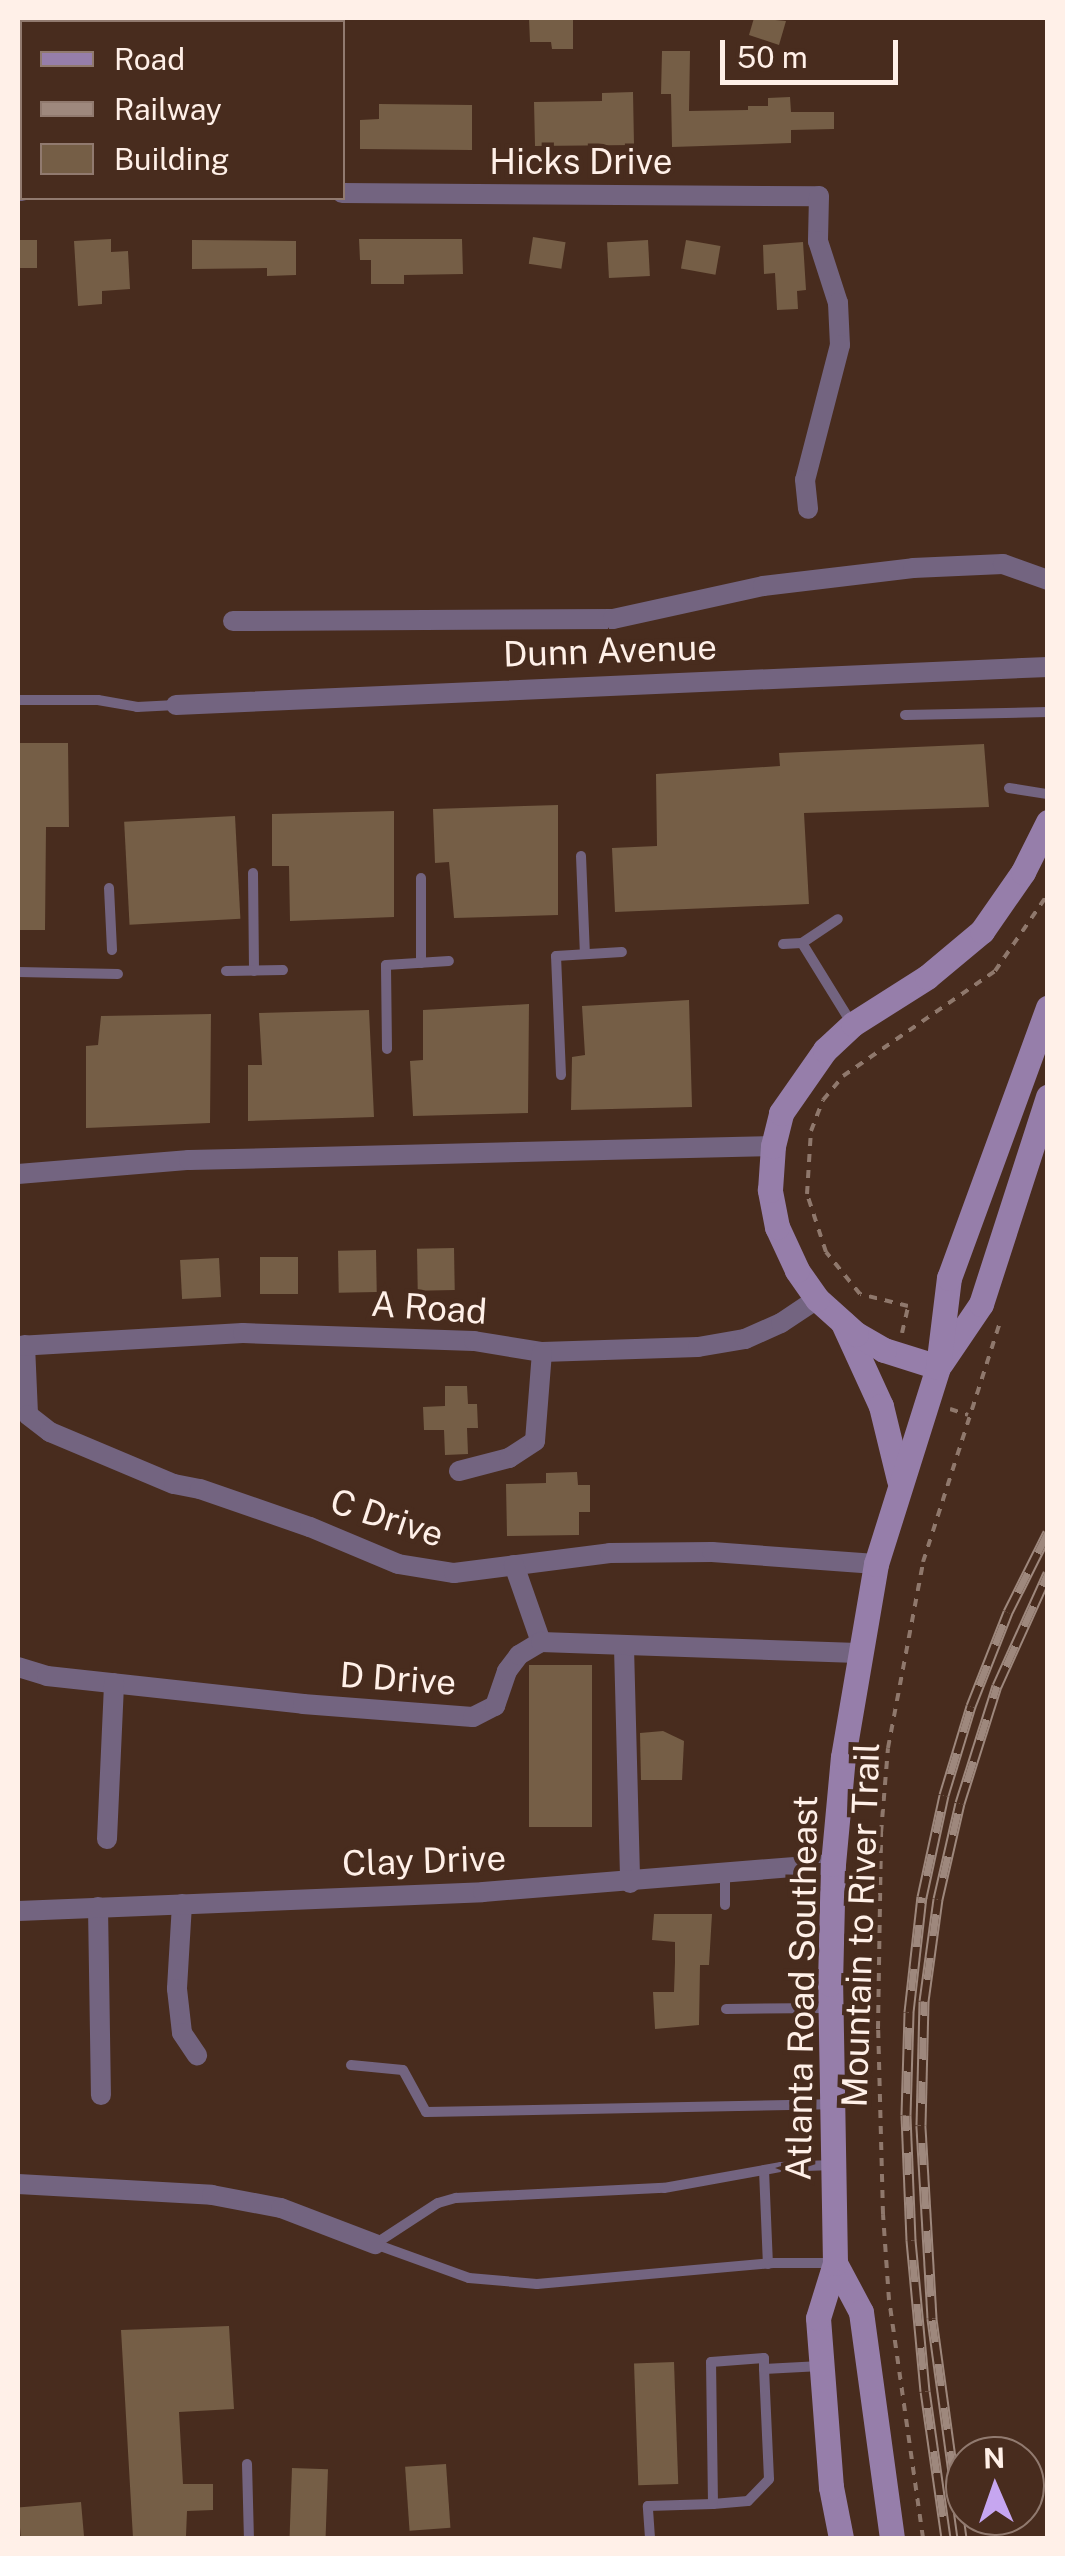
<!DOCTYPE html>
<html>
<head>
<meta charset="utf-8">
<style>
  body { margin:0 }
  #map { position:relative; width:1065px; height:2556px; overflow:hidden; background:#482c1e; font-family:"Public Sans",sans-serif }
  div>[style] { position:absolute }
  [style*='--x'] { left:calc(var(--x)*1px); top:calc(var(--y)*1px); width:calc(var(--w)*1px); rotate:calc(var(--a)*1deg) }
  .building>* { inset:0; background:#755e46; transform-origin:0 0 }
  .path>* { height:4px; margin-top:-2px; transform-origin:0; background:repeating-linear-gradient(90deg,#8f786c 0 8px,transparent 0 16px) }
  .lane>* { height:10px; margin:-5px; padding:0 5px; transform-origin:5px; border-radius:5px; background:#736480 }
  .street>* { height:20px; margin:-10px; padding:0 10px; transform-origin:10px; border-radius:10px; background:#736480 }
  .secondary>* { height:25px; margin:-12.5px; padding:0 12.5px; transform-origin:12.5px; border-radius:12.5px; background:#967eaa }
  .rail>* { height:11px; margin-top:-5.5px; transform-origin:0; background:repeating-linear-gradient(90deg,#482c1e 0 22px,#9e887d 0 44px); box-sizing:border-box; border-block:2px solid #9e887d }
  span { translate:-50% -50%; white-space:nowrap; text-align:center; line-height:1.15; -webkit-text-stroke:9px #482c1e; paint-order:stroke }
  .street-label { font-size:35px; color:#fff0e8 }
  .frame { position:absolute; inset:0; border:20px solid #fff0e8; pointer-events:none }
  .legend { position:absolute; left:20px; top:20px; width:325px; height:180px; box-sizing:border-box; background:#482c1e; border:2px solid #917a6f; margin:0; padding:12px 18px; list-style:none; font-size:30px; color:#fff0e8 }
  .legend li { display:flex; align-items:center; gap:20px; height:50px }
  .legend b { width:50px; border:2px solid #917a6f }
  .north { position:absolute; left:945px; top:2436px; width:100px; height:100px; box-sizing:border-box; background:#482c1e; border:2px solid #917a6f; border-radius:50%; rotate:358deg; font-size:28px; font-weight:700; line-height:40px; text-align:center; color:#fff0e8 }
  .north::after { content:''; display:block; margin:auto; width:35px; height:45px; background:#c6a6f0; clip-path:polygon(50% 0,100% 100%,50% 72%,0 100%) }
  .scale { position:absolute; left:720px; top:40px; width:178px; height:45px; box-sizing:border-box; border:5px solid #fff0e8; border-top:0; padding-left:12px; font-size:30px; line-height:35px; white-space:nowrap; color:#fff0e8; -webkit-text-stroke:8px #482c1e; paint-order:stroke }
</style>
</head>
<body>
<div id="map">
  <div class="building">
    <div style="clip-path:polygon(529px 18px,573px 18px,573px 49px,552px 49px,551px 42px,530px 42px)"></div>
    <div style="clip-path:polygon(754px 18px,786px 21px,779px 45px,749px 35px)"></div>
    <div style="clip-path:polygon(662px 51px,690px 51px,689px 111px,748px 110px,748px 106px,768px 106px,768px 98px,790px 97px,791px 112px,834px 112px,834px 129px,791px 130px,791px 143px,672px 147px,671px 94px,661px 94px)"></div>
    <div style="clip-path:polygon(633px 92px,634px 145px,535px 146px,534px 102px,602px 101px,602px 93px)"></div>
    <div style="clip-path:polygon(379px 104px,472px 105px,472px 150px,360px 149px,360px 120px,379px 119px)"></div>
    <div style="left:533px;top:237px;width:33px;height:27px;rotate:9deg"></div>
    <div style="clip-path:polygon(111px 239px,111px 252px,128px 251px,130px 289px,102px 291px,102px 304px,78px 306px,74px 241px)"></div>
    <div style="clip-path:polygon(359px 239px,462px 239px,463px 274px,404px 275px,404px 284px,371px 284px,371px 260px,360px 260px)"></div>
    <div style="left:18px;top:240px;width:19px;height:28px"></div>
    <div style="clip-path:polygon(192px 240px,296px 241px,296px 275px,267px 276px,267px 268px,192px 269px)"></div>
    <div style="left:648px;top:240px;width:36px;height:41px;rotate:87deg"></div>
    <div style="left:686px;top:240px;width:35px;height:29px;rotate:10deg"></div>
    <div style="clip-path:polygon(803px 242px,806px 290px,797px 291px,798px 309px,777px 310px,775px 273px,764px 274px,763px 245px)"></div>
    <div style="clip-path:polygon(18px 743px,68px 743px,69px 827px,46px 827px,45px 930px,18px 930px)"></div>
    <div style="clip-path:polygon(984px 744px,989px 807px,804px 813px,809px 904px,615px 912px,612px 848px,657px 846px,656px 774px,780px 766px,779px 753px)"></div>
    <div style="clip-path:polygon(558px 805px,558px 915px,454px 918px,449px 862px,435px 863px,433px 809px)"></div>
    <div style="clip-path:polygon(394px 811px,394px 917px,290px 921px,289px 866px,272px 866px,272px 814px)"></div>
    <div style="left:235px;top:816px;width:103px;height:111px;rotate:87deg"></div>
    <div style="clip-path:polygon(689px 1000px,692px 1107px,571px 1110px,572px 1057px,585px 1055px,582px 1006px)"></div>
    <div style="clip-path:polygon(529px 1004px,528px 1113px,413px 1116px,410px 1061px,423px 1060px,423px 1010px)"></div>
    <div style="clip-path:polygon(369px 1010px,374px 1117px,248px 1121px,248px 1065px,262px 1065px,259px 1013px)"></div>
    <div style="clip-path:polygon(211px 1014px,210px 1123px,86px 1128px,86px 1046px,98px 1045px,101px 1016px)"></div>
    <div style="left:454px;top:1248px;width:42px;height:37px;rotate:89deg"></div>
    <div style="left:376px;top:1250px;width:42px;height:38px;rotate:89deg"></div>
    <div style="left:298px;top:1257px;width:37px;height:38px;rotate:90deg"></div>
    <div style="left:219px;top:1258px;width:39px;height:39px;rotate:87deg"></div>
    <div style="clip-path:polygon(445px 1386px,467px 1386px,468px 1404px,477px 1404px,478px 1428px,467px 1428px,468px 1454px,445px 1455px,444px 1430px,424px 1430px,423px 1407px,445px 1406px)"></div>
    <div style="clip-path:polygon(577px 1472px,578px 1485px,590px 1485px,590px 1512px,579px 1512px,579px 1535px,507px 1536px,506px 1484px,546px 1483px,546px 1473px)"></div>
    <div style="left:529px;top:1665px;width:63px;height:162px"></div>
    <div style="clip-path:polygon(663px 1731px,684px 1741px,682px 1780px,641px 1780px,640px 1733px)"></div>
    <div style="clip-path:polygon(654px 1914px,712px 1914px,709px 1965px,700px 1965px,699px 2025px,655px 2029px,653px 1992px,674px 1992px,675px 1962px,675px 1942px,652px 1940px)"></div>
    <div style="clip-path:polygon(229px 2326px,234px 2409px,179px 2412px,183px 2484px,213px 2484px,213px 2510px,187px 2511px,186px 2536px,133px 2538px,121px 2330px)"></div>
    <div style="left:674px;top:2362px;width:122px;height:40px;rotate:88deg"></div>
    <div style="left:446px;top:2464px;width:64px;height:41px;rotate:86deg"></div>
    <div style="left:292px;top:2468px;width:36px;height:70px;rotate:2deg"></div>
    <div style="left:81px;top:2502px;width:36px;height:63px;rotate:85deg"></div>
  </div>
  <div class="path">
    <div style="--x:902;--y:1333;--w:28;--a:-77"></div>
    <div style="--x:908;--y:1306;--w:49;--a:-166"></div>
    <div style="--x:860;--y:1294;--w:54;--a:-129"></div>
    <div style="--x:826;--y:1252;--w:61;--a:-108.1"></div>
    <div style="--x:807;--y:1194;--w:63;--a:-86.4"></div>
    <div style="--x:811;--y:1131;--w:33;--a:-69"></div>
    <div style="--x:823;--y:1100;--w:31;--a:-50"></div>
    <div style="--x:843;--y:1076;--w:185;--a:-34.6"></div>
    <div style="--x:995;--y:971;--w:93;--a:-55.5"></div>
    <div style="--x:950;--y:1409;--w:19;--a:18"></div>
    <div style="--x:923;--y:2538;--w:240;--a:-98.1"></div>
    <div style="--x:889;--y:2300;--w:86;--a:-94"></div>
    <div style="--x:883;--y:2214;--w:185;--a:-91.5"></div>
    <div style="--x:878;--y:2029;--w:196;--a:-89.1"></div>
    <div style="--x:881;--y:1833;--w:85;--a:-85.3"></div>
    <div style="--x:888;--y:1748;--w:189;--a:-79.3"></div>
    <div style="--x:923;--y:1562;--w:249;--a:-72.2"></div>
  </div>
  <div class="lane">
    <div style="--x:18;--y:700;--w:80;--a:0"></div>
    <div style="--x:98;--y:700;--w:40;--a:10"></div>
    <div style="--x:137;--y:707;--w:39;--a:-3"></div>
    <div style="--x:905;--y:715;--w:143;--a:-1.2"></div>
    <div style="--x:1009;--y:788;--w:39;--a:9"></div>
    <div style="--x:581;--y:856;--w:98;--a:87.7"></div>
    <div style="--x:253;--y:873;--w:98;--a:89.4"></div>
    <div style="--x:421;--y:878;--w:85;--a:90"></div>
    <div style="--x:109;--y:888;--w:62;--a:87.2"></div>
    <div style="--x:802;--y:943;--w:43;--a:-33.7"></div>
    <div style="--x:783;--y:944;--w:19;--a:-3"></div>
    <div style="--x:802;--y:943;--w:95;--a:58.3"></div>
    <div style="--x:226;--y:971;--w:57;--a:-1"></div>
    <div style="--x:18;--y:972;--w:100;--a:1.1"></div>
    <div style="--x:387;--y:1049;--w:84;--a:-90.7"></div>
    <div style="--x:386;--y:965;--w:63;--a:-3.6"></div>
    <div style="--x:561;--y:1075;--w:119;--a:-92.4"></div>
    <div style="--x:556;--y:956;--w:66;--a:-3.5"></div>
    <div style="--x:725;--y:1905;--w:31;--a:-90"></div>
    <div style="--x:726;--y:2009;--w:103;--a:-0.6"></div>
    <div style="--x:351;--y:2065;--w:52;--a:5.5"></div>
    <div style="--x:403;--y:2070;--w:48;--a:61.3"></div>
    <div style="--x:426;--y:2112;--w:404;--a:-1.1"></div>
    <div style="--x:764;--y:2170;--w:94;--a:87.6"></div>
    <div style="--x:375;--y:2244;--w:75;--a:-33.1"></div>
    <div style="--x:438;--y:2203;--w:19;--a:-16"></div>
    <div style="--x:456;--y:2198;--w:208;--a:-2.8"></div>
    <div style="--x:664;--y:2188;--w:119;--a:-10.2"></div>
    <div style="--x:781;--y:2167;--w:51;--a:-2.2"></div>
    <div style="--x:375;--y:2244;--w:100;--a:19.9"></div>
    <div style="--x:469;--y:2278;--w:68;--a:5"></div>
    <div style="--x:537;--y:2284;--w:237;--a:-5.1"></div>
    <div style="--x:773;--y:2263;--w:59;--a:0"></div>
    <div style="--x:247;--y:2464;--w:74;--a:88.5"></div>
    <div style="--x:713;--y:2504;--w:35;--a:-5"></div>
    <div style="--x:748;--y:2501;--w:30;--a:-46"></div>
    <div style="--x:769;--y:2479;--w:110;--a:-92.6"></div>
    <div style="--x:650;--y:2538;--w:32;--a:-94"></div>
    <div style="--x:648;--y:2506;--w:65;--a:-1.8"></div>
    <div style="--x:713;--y:2504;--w:142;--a:-90.8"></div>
    <div style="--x:711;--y:2362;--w:53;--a:-4.3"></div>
    <div style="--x:764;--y:2358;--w:11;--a:90"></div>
    <div style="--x:764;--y:2369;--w:57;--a:-3"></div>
  </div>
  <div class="street">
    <div style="--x:155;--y:22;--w:4;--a:-90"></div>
    <div style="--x:18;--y:191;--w:4;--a:0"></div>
    <div style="--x:342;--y:193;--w:477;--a:0.4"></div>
    <div style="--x:819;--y:196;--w:45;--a:91.3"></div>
    <div style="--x:818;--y:241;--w:65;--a:72.1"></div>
    <div style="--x:838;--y:303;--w:42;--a:87.3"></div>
    <div style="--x:840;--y:345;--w:139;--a:104.5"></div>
    <div style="--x:805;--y:480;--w:29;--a:84"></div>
    <div style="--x:233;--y:621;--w:380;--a:-0.3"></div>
    <div style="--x:613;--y:619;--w:154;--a:-12.4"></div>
    <div style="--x:763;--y:586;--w:151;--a:-6.8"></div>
    <div style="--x:913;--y:568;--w:90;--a:-2.5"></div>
    <div style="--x:1003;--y:564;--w:48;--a:19.6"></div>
    <div style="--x:176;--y:705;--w:873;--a:-2.5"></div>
    <div style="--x:18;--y:1174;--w:172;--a:-4.7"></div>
    <div style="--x:189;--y:1160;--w:584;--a:-1.37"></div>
    <div style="--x:25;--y:1345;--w:70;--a:87.5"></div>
    <div style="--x:28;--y:1415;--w:28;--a:38"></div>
    <div style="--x:50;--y:1432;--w:134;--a:22.8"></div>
    <div style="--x:174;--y:1484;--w:26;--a:11"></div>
    <div style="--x:200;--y:1489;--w:116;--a:19.1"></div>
    <div style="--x:310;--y:1527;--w:95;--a:22.8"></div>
    <div style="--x:398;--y:1564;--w:57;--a:9.1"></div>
    <div style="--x:454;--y:1573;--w:157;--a:-7.3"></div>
    <div style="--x:610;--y:1553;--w:102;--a:-0.6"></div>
    <div style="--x:712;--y:1552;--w:164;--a:4.2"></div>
    <div style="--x:18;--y:1346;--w:225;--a:-3.3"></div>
    <div style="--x:243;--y:1333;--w:231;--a:2"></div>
    <div style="--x:474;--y:1341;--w:69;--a:9.2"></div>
    <div style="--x:542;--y:1352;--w:156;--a:-1.8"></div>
    <div style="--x:698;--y:1347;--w:48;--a:-9.7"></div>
    <div style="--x:745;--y:1339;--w:39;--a:-24"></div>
    <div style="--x:781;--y:1323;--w:43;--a:-33.7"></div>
    <div style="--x:459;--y:1471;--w:52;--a:-14.6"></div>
    <div style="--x:509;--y:1458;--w:31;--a:-33"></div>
    <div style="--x:535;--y:1441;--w:89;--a:-85.5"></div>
    <div style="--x:514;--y:1565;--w:82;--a:70.7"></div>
    <div style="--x:624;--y:1647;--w:236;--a:88.5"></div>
    <div style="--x:18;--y:1667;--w:30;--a:17"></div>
    <div style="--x:47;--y:1676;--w:258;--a:6.2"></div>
    <div style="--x:303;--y:1704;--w:170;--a:4.4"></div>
    <div style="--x:473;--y:1717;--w:25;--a:-27"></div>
    <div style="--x:495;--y:1706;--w:37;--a:-71"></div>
    <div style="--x:507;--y:1671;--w:20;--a:-53"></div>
    <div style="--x:519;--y:1655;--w:26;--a:-31"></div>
    <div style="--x:541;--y:1642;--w:317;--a:2"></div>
    <div style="--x:107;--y:1839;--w:156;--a:-87.4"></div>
    <div style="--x:182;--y:1904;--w:85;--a:93.4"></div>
    <div style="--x:177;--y:1989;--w:44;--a:83.5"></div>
    <div style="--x:182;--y:2033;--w:27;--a:56"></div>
    <div style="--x:98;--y:1907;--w:188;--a:89.1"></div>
    <div style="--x:18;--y:1911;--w:465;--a:-2.3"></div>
    <div style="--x:483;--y:1892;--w:351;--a:-4.6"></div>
    <div style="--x:18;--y:2184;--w:194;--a:3.2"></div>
    <div style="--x:212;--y:2195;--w:70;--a:10.7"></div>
    <div style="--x:281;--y:2208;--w:101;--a:21"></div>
  </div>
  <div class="secondary">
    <div style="--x:843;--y:1323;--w:91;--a:65.4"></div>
    <div style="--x:881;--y:1406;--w:76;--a:76.3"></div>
    <div style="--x:941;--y:1363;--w:71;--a:-55.9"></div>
    <div style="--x:981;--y:1304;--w:218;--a:-72.1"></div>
    <div style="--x:938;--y:1367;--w:57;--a:-162.5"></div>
    <div style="--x:884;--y:1350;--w:32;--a:-150"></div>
    <div style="--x:856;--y:1334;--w:52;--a:-138.1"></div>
    <div style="--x:817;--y:1299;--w:35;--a:-125"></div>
    <div style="--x:797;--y:1270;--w:47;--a:-114.9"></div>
    <div style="--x:777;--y:1227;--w:38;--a:-101"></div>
    <div style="--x:770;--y:1190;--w:44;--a:-86.1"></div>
    <div style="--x:773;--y:1146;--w:34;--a:-76"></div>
    <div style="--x:781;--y:1113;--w:77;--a:-55.1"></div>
    <div style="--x:825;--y:1050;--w:38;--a:-43"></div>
    <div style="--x:853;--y:1024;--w:88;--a:-32.4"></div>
    <div style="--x:927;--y:977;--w:72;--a:-39.9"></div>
    <div style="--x:982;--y:931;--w:72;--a:-55.2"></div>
    <div style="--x:1023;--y:872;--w:56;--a:-63.4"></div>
    <div style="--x:835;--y:2263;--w:55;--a:62"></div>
    <div style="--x:861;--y:2312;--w:228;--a:82.2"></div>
    <div style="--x:841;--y:2538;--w:52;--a:-101.1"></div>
    <div style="--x:831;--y:2487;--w:169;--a:-94.4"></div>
    <div style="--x:818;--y:2318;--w:58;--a:-72.8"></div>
    <div style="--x:835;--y:2263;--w:279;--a:-91"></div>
    <div style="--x:830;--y:1984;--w:120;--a:-88.6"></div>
    <div style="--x:833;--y:1864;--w:107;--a:-84.7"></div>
    <div style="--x:843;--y:1757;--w:196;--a:-80.3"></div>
    <div style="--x:876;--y:1564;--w:207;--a:-72.5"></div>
    <div style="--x:938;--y:1367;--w:90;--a:-83"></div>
    <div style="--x:949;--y:1278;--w:288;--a:-69.9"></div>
  </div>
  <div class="rail">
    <div style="--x:946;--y:2538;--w:148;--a:-98.1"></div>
    <div style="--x:925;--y:2391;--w:152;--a:-95.3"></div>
    <div style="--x:911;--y:2240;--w:125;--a:-92.3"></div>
    <div style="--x:906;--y:2115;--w:103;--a:-88.3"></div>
    <div style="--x:909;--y:2012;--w:116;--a:-83.6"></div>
    <div style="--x:922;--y:1897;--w:104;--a:-77.8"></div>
    <div style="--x:944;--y:1795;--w:93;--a:-73.1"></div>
    <div style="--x:971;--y:1706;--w:101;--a:-68.5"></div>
    <div style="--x:1008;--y:1612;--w:89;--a:-63.4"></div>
    <div style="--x:962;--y:2538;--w:222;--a:-97.8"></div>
    <div style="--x:932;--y:2318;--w:193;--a:-93.3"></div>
    <div style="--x:921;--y:2125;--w:124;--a:-88.6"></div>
    <div style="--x:924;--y:2001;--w:103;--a:-82.2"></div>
    <div style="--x:938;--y:1899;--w:98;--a:-77.1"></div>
    <div style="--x:960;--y:1803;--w:123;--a:-72.5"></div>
    <div style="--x:997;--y:1686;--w:124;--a:-65.7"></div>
  </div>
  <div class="street-label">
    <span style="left:581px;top:162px">Hicks Drive</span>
    <span style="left:610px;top:651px;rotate:-2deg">Dunn Avenue</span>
    <span style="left:429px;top:1308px;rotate:4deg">A Road</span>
    <span style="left:387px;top:1518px;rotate:18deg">C Drive</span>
    <span style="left:398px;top:1679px;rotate:4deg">D Drive</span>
    <span style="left:424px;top:1861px;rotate:-2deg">Clay Drive</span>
    <span style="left:861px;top:1925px;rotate:-88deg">Mountain to River Trail</span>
    <span style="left:802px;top:1988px;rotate:-89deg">Atlanta Road Southeast</span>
  </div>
  <div class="frame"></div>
  <ul class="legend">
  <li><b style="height:12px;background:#967eaa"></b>Road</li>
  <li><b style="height:12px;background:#9e887d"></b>Railway</li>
  <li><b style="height:28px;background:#755e46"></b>Building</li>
  </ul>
  <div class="north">N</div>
  <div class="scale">50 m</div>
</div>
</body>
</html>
